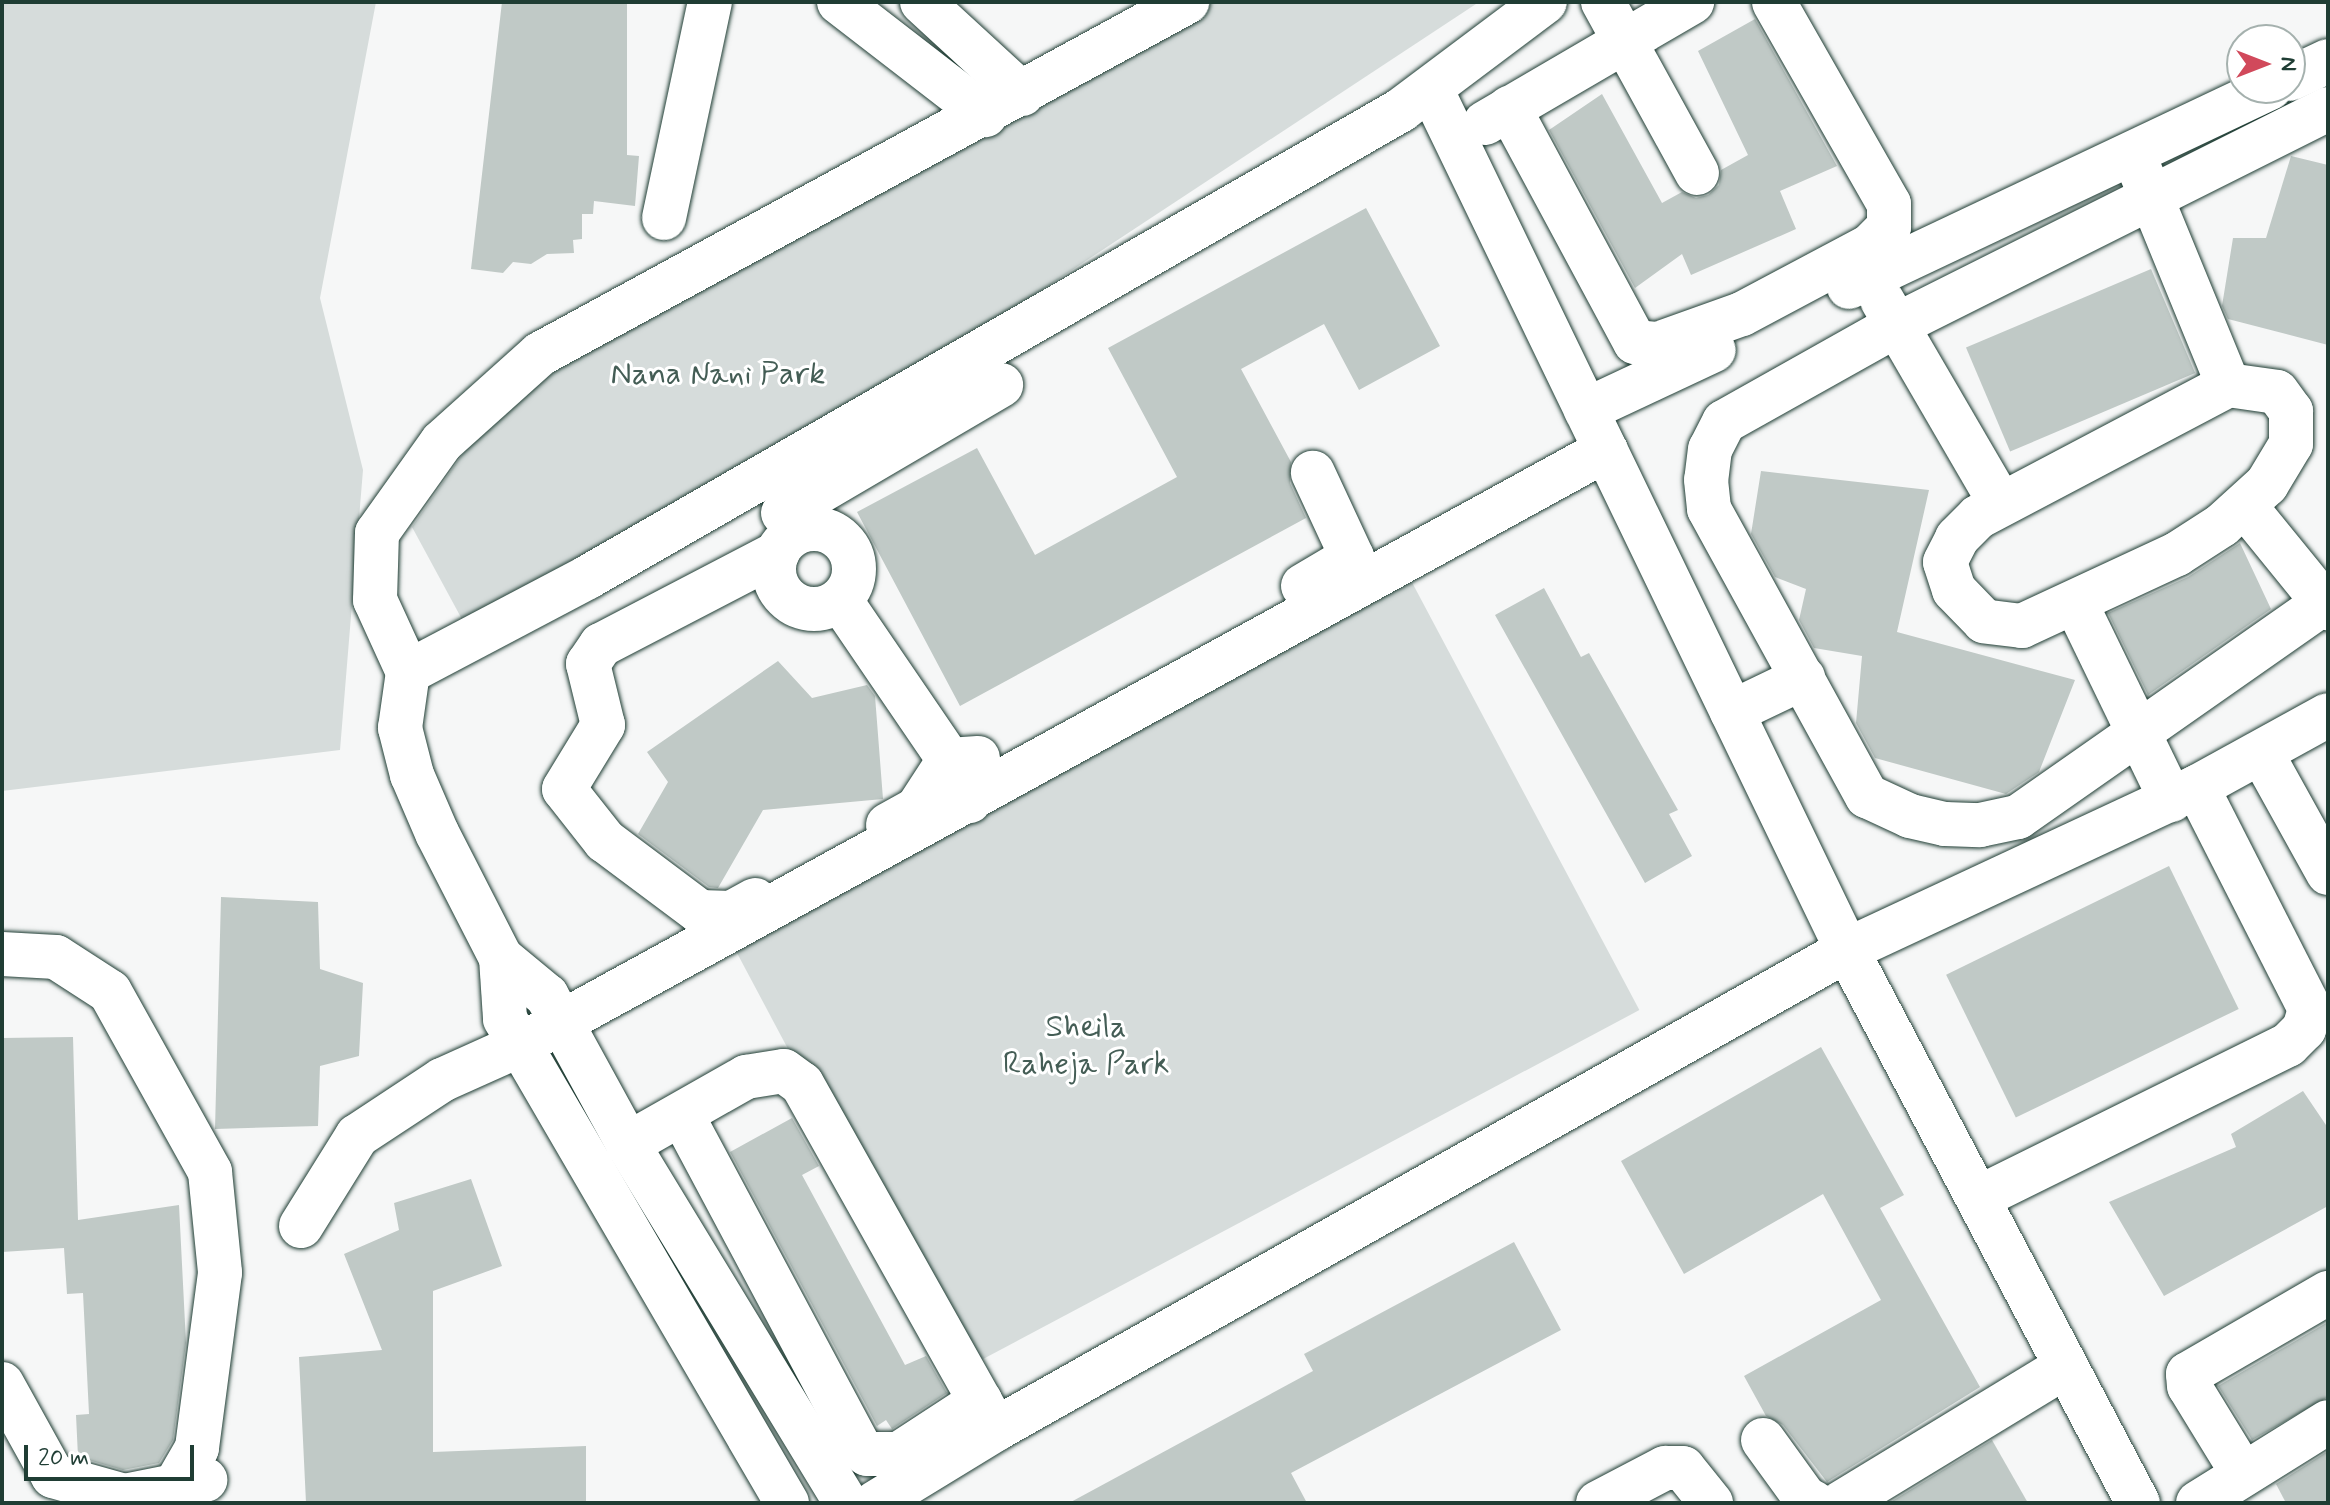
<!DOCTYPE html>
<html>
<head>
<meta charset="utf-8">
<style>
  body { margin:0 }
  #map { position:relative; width:2330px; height:1505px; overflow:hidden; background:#f6f7f7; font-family:Mynerve,sans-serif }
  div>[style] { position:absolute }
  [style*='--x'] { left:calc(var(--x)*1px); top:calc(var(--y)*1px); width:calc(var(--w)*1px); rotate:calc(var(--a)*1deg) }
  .green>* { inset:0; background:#d6dcdb; transform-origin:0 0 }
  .building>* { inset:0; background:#c0c9c6; transform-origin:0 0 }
  .roads { filter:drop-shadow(0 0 2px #1f3d34) drop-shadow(0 0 2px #1f3d34) }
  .minor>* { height:44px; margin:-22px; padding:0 22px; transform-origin:22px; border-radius:22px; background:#fff }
  .minor>.ring { margin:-22px; padding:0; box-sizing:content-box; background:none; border:44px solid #fff; border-radius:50% }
  span { translate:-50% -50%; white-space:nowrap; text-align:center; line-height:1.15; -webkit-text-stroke:6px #fff; paint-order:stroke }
  .park-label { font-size:32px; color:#445d55 }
  .frame { position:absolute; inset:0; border:4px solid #1f3d34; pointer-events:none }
  .north { position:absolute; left:2226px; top:24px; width:80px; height:80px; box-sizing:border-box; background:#fff; border:2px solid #a5b1ae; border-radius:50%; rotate:90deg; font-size:22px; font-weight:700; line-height:32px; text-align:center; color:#1f3d34 }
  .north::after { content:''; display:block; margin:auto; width:28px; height:36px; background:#d1495b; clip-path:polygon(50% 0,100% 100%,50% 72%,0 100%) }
  .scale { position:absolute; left:24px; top:1445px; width:170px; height:36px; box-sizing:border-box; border:4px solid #1f3d34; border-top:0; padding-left:10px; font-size:24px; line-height:28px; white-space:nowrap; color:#1f3d34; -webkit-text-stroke:6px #fff; paint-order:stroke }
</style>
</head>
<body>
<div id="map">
  <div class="green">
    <div style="clip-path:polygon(2px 2px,376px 2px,320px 298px,363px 470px,340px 750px,2px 791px)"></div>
    <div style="clip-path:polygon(1213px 2px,1479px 2px,1028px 299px,574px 564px,464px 623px,412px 527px,469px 445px,535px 383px,876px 186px)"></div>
    <div style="left:1407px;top:573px;width:495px;height:770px;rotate:62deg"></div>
  </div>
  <div class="building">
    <div style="clip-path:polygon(502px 2px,627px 2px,627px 155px,639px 156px,635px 206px,594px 201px,593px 214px,582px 214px,582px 239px,573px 240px,574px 253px,547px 254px,531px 264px,513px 262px,503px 273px,471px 269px)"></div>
    <div style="clip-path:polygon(1755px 19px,1837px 166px,1780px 191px,1796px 229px,1691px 275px,1682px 254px,1635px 288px,1549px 130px,1602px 94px,1662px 203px,1682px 192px,1696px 198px,1708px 195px,1719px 185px,1721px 170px,1748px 155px,1698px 51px)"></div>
    <div style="clip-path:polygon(2291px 156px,2328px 165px,2328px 345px,2228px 319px,2222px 306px,2233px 238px,2266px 238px)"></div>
    <div style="clip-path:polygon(1366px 208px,1440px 346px,1359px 390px,1324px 324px,1241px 369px,1291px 462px,1290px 483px,1306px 518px,960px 706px,857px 512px,977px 448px,1035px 555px,1177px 477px,1108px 348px)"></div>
    <div style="left:2151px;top:269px;width:113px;height:201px;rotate:67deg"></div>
    <div style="clip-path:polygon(1761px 471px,1929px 490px,1897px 632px,2075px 680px,2039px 772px,2006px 794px,1875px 758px,1856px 723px,1862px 656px,1814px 648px,1799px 620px,1806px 589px,1775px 577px,1751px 534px)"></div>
    <div style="clip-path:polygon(2240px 543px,2271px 609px,2148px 695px,2108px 613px,2188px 577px)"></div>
    <div style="clip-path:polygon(1544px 588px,1581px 657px,1589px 653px,1678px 810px,1669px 814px,1692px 856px,1645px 883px,1495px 615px)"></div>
    <div style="clip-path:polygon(778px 661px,812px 698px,867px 685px,875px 696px,883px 799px,763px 810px,718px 888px,709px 887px,638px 834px,668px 782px,647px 752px)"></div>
    <div style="left:2169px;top:866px;width:159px;height:248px;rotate:64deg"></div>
    <div style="clip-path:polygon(221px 897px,318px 902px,320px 969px,363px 983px,359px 1056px,320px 1066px,318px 1126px,215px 1129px)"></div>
    <div style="clip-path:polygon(73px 1037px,78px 1220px,179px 1205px,186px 1343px,173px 1440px,159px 1463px,123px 1470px,78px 1457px,76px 1415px,89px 1414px,83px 1293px,67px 1294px,64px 1248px,2px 1252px,2px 1038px)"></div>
    <div style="clip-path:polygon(1821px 1047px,1904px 1195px,1880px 1208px,1980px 1387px,1827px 1482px,1783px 1425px,1766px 1416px,1744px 1376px,1881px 1300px,1823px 1194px,1684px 1274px,1621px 1161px)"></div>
    <div style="clip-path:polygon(2303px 1091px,2328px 1128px,2328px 1206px,2164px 1296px,2109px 1202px,2236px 1147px,2231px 1134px)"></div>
    <div style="clip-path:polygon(792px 1118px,819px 1166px,802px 1175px,905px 1365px,926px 1356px,947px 1393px,892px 1429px,886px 1420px,877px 1426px,730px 1152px)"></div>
    <div style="clip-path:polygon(471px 1179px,502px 1266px,433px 1291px,433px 1452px,586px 1446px,586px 1503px,306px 1503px,299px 1357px,382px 1350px,344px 1254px,399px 1230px,394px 1203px)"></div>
    <div style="clip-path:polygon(1514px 1242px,1561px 1330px,1291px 1473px,1307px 1503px,1069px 1503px,1313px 1371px,1304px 1354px)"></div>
    <div style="clip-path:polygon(2328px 1322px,2328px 1397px,2252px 1440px,2218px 1386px)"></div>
    <div style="clip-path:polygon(1992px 1440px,2028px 1503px,1889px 1503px)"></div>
    <div style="clip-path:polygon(2328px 1451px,2328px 1503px,2286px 1503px,2276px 1484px)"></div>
  </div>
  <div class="roads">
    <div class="minor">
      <div style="--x:839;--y:2;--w:185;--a:37.7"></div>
      <div style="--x:922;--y:2;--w:136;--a:42.6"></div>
      <div style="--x:1603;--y:2;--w:195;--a:61.2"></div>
      <div style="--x:2290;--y:79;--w:42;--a:-25.3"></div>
      <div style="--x:1432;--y:91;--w:954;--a:64.21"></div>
      <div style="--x:1847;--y:950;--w:625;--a:62.25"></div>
      <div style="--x:1509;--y:108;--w:266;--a:61.7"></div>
      <div style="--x:1635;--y:342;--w:23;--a:5"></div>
      <div style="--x:1658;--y:344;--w:89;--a:-19.7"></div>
      <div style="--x:1742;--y:314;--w:145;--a:-28"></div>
      <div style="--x:1870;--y:246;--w:27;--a:-45"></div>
      <div style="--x:1889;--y:227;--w:23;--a:-90"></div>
      <div style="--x:1889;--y:204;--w:232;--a:-119.7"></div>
      <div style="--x:2328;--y:109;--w:484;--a:153.4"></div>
      <div style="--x:1895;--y:326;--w:196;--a:150.7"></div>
      <div style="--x:1724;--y:422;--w:30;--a:117"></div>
      <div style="--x:1710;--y:449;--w:31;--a:97"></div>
      <div style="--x:1706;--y:480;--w:29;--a:84"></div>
      <div style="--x:1709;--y:509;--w:328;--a:61.2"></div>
      <div style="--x:1867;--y:796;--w:47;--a:24.9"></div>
      <div style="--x:1910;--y:816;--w:36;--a:13"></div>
      <div style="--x:1945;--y:824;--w:35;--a:2"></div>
      <div style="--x:1980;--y:825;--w:39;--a:-12"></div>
      <div style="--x:2018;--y:817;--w:378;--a:-35"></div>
      <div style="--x:1485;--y:123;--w:240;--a:-30.3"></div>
      <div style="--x:2140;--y:170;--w:232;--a:67.7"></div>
      <div style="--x:664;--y:218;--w:221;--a:-78"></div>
      <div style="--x:1849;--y:287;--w:466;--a:-25.3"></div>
      <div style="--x:1882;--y:300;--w:235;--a:59.8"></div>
      <div style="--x:2228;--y:385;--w:49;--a:8.1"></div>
      <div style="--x:2277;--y:392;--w:24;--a:54"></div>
      <div style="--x:2291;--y:411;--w:33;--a:90"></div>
      <div style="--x:2291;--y:444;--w:47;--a:121"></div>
      <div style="--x:2267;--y:484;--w:61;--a:137.7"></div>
      <div style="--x:2222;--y:525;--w:54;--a:147.2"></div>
      <div style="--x:2177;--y:554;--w:171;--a:155.1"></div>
      <div style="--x:2022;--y:626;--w:38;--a:-173"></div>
      <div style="--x:1984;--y:621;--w:43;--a:-134.1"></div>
      <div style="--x:1954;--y:590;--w:29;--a:-108"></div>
      <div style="--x:1945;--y:562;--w:27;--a:-63"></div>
      <div style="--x:1957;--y:538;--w:30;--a:-45"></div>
      <div style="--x:1978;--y:517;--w:283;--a:-27.8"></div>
      <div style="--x:1586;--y:410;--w:141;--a:-25.1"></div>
      <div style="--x:2245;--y:506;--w:132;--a:50.9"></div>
      <div style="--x:783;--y:513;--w:253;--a:-30.4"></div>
      <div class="ring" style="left:774px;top:529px;width:36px;height:36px"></div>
      <div style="--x:1303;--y:586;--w:57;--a:-30.6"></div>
      <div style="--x:1352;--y:557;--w:93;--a:-114.9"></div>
      <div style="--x:840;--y:600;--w:194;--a:55.7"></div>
      <div style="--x:949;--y:760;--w:29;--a:-4"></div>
      <div style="--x:2076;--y:604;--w:218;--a:64.1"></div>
      <div style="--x:408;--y:672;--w:204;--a:-27.8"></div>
      <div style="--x:588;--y:577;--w:938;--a:-29.87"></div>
      <div style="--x:1401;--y:110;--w:180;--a:-36.9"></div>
      <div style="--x:1732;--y:712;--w:79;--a:-25.6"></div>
      <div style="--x:2262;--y:754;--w:136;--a:61"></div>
      <div style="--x:888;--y:825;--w:33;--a:-29"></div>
      <div style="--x:917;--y:809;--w:59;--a:-56.9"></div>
      <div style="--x:949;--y:760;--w:46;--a:64"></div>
      <div style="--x:755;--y:900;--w:26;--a:151"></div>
      <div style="--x:732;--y:913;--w:32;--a:-178"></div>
      <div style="--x:700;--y:912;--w:119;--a:-143.2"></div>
      <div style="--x:605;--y:841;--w:66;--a:-128.3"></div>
      <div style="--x:564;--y:789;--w:75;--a:-58.6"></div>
      <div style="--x:603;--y:725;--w:63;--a:-103.8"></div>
      <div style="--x:588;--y:664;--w:23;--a:-56"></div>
      <div style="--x:601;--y:645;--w:199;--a:-27.5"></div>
      <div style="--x:2;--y:954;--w:54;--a:3.2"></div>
      <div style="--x:56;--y:957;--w:64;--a:32.9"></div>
      <div style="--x:110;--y:992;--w:206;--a:60.9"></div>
      <div style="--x:210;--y:1172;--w:101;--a:84.3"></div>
      <div style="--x:220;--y:1273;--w:177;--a:97.5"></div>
      <div style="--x:197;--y:1448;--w:39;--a:120"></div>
      <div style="--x:501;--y:958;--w:61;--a:86.2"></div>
      <div style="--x:505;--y:1019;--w:560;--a:59.77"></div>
      <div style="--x:682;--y:1115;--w:378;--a:61.9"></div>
      <div style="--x:860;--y:1448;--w:9;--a:41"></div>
      <div style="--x:867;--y:1454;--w:32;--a:0"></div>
      <div style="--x:899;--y:1454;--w:97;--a:-33.2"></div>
      <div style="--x:628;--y:1144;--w:136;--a:-29.6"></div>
      <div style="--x:746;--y:1077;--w:38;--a:-9"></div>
      <div style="--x:784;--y:1071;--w:22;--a:36"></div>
      <div style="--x:802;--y:1084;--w:396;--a:60.7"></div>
      <div style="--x:1978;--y:1198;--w:346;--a:-26.3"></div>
      <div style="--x:2288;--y:1045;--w:23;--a:-45"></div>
      <div style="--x:2304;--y:1029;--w:21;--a:-73"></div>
      <div style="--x:2310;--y:1009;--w:249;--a:-117"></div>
      <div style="--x:301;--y:1226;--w:106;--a:-58.1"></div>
      <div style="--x:357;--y:1136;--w:102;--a:-33.4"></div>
      <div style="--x:442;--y:1080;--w:85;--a:-24.2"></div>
      <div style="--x:520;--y:1045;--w:1238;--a:-28.72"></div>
      <div style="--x:2;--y:1384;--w:105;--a:61"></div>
      <div style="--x:53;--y:1476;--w:74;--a:15.7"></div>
      <div style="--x:124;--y:1496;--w:83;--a:-11.2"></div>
      <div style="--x:1763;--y:1440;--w:72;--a:54.1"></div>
      <div style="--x:1805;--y:1498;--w:10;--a:29"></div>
      <div style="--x:2243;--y:1474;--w:103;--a:-121.5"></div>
      <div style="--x:2189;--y:1386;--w:12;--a:-95"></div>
      <div style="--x:2188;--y:1374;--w:162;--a:-30.1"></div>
      <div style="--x:846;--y:1503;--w:420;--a:-121.3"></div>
      <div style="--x:628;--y:1144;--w:169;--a:-118.7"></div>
      <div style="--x:547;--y:996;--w:60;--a:-140.4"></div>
      <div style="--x:501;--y:958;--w:140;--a:-117.1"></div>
      <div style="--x:437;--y:833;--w:63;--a:-113.3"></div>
      <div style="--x:412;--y:775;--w:49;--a:-104.3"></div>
      <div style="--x:400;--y:728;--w:57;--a:-81.9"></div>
      <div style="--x:408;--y:672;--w:79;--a:-114.6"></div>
      <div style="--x:375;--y:600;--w:67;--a:-88.3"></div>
      <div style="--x:377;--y:533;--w:112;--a:-54.5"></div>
      <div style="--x:442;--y:442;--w:132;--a:-41.9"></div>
      <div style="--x:540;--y:354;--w:737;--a:-28.55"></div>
      <div style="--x:875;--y:1503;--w:142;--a:-31.4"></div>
      <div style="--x:996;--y:1429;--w:977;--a:-29.37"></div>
      <div style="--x:1847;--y:950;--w:386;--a:-25"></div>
      <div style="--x:2197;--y:787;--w:149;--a:-28.8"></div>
      <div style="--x:1598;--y:1503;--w:76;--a:-27.6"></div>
      <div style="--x:1665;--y:1468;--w:18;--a:0"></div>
      <div style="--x:1683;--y:1468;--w:45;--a:51.3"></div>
      <div style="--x:1841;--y:1503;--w:263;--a:-31.3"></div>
      <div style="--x:2198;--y:1503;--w:153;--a:-31.9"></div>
    </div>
  </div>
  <div class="park-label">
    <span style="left:718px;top:374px">Nana Nani Park</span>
    <span style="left:1086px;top:1046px">Sheila<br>Raheja Park</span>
  </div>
  <div class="frame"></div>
  <div class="north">N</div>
  <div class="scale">20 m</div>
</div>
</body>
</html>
